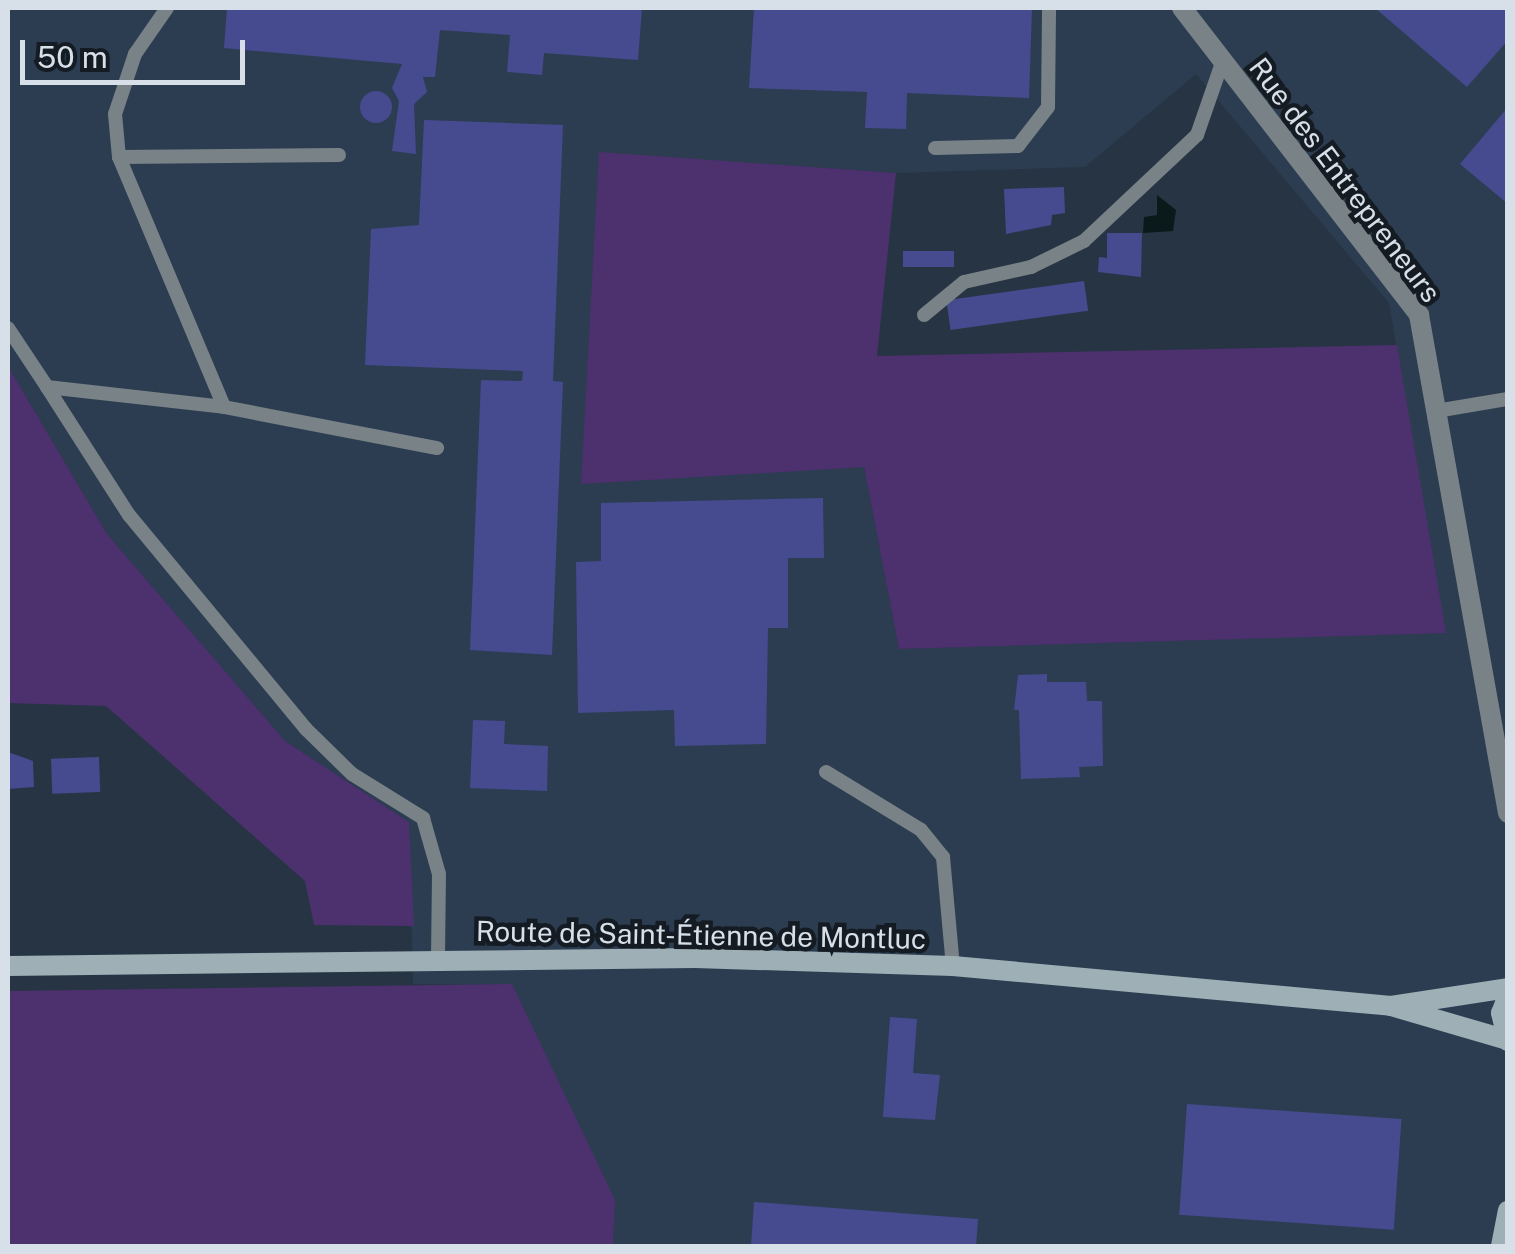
<!DOCTYPE html>
<html>
<head>
<meta charset="utf-8">
<style>
  body { margin:0 }
  #map { position:relative; width:1515px; height:1254px; overflow:hidden; background:#273443; font-family:"Public Sans",sans-serif }
  div>[style] { position:absolute }
  [style*='--x'] { left:calc(var(--x)*1px); top:calc(var(--y)*1px); width:calc(var(--w)*1px); rotate:calc(var(--a)*1deg) }
  .built>* { inset:0; background:#2c3d51 }
  .green>* { inset:0; background:#4d306e }
  .water>* { inset:0; background:#0a1a1b }
  .building>* { inset:0; background:#464b8f; transform-origin:0 0 }
  .round { border-radius:50% }
  .lane>* { height:14px; margin:-7px; padding:0 7px; transform-origin:7px; border-radius:7px; background:#788287 }
  .street>* { height:20px; margin:-10px; padding:0 10px; transform-origin:10px; border-radius:10px; background:#788287 }
  .secondary>* { height:20px; margin:-10px; padding:0 10px; transform-origin:10px; border-radius:10px; background:#9eafb6 }
  span { translate:-50% -50%; white-space:nowrap; text-align:center; line-height:1.15; -webkit-text-stroke:9px #151b22; paint-order:stroke }
  .street-label { font-size:28px; color:#d7e0e9 }
  .frame { position:absolute; inset:0; border:10px solid #d7e0e9; pointer-events:none }
  .scale { position:absolute; left:20px; top:40px; width:225px; height:45px; box-sizing:border-box; border:5px solid #d7e0e9; border-top:0; padding-left:12px; font-size:30px; line-height:35px; white-space:nowrap; color:#d7e0e9; -webkit-text-stroke:8px #151b22; paint-order:stroke }
</style>
</head>
<body>
<div id="map">
  <div class="built">
    <div style="clip-path:polygon(evenodd,8px 8px,1507px 8px,1507px 1246px,613px 1246px,614px 1200px,512px 985px,413px 984px,409px 822px,285px 741px,107px 534px,8px 366px,8px 8px,1196px 74px,1389px 303px,1445px 632px,899px 649px,864px 467px,599px 153px,896px 173px,1085px 167px,1196px 74px)"></div>
  </div>
  <div class="green">
    <div style="clip-path:polygon(599px 152px,896px 173px,877px 356px,1397px 345px,1446px 633px,899px 649px,864px 467px,581px 484px)"></div>
    <div style="clip-path:polygon(8px 366px,107px 534px,285px 741px,409px 822px,414px 926px,314px 925px,305px 881px,106px 706px,8px 703px)"></div>
    <div style="clip-path:polygon(512px 984px,615px 1200px,613px 1246px,8px 1246px,8px 991px)"></div>
  </div>
  <div class="water">
    <div style="clip-path:polygon(1157px 195px,1176px 210px,1173px 231px,1143px 233px,1144px 217px,1157px 215px)"></div>
  </div>
  <div class="building">
    <div style="clip-path:polygon(227px 8px,642px 8px,638px 60px,544px 53px,542px 75px,507px 72px,510px 35px,440px 30px,435px 77px,423px 77px,427px 92px,414px 104px,416px 154px,392px 151px,399px 101px,392px 88px,402px 64px,224px 48px)"></div>
    <div style="clip-path:polygon(754px 8px,1032px 8px,1029px 98px,907px 93px,906px 129px,865px 128px,867px 92px,749px 88px)"></div>
    <div style="clip-path:polygon(1375px 8px,1508px 8px,1508px 40px,1467px 87px)"></div>
    <div class="round" style="left:360px;top:91px;width:32px;height:32px"></div>
    <div style="clip-path:polygon(1508px 107px,1508px 204px,1460px 164px)"></div>
    <div style="clip-path:polygon(424px 120px,563px 125px,553px 381px,563px 382px,552px 655px,470px 650px,481px 380px,522px 381px,523px 371px,365px 365px,371px 229px,419px 225px)"></div>
    <div style="clip-path:polygon(1064px 187px,1065px 213px,1052px 215px,1051px 225px,1006px 234px,1004px 189px)"></div>
    <div style="clip-path:polygon(1107px 233px,1142px 233px,1141px 277px,1098px 272px,1099px 257px,1107px 258px)"></div>
    <div style="left:954px;top:251px;width:16px;height:51px;rotate:90deg"></div>
    <div style="left:1084px;top:281px;width:30px;height:139px;rotate:82deg"></div>
    <div style="clip-path:polygon(823px 498px,824px 558px,788px 558px,788px 628px,768px 628px,766px 744px,675px 746px,674px 710px,578px 713px,576px 562px,601px 561px,601px 503px)"></div>
    <div style="clip-path:polygon(1047px 674px,1047px 682px,1086px 682px,1087px 701px,1102px 701px,1103px 766px,1079px 767px,1080px 777px,1021px 779px,1019px 710px,1014px 710px,1018px 675px)"></div>
    <div style="clip-path:polygon(473px 720px,505px 721px,504px 744px,548px 746px,547px 791px,470px 788px)"></div>
    <div style="clip-path:polygon(8px 752px,33px 761px,34px 787px,8px 789px)"></div>
    <div style="left:99px;top:757px;width:35px;height:48px;rotate:88deg"></div>
    <div style="clip-path:polygon(890px 1017px,917px 1019px,913px 1073px,940px 1075px,935px 1120px,883px 1117px)"></div>
    <div style="left:1187px;top:1104px;width:215px;height:111px;rotate:4deg"></div>
    <div style="clip-path:polygon(754px 1202px,978px 1219px,976px 1246px,751px 1246px)"></div>
  </div>
  <div class="lane">
    <div style="--x:167;--y:8;--w:56;--a:124.8"></div>
    <div style="--x:135;--y:54;--w:63;--a:108.4"></div>
    <div style="--x:115;--y:114;--w:43;--a:84.7"></div>
    <div style="--x:119;--y:157;--w:271;--a:67.2"></div>
    <div style="--x:224;--y:407;--w:217;--a:10.9"></div>
    <div style="--x:935;--y:148;--w:83;--a:-1.4"></div>
    <div style="--x:1018;--y:146;--w:49;--a:-52.4"></div>
    <div style="--x:1048;--y:107;--w:99;--a:-89.4"></div>
    <div style="--x:119;--y:157;--w:220;--a:-0.5"></div>
    <div style="--x:924;--y:315;--w:52;--a:-39.5"></div>
    <div style="--x:964;--y:282;--w:69;--a:-12.6"></div>
    <div style="--x:1031;--y:267;--w:59;--a:-26.1"></div>
    <div style="--x:1084;--y:241;--w:155;--a:-43.2"></div>
    <div style="--x:1197;--y:135;--w:76;--a:-70.9"></div>
    <div style="--x:8;--y:328;--w:71;--a:56.5"></div>
    <div style="--x:47;--y:387;--w:178;--a:6.4"></div>
    <div style="--x:47;--y:387;--w:152;--a:57.4"></div>
    <div style="--x:129;--y:515;--w:278;--a:50.4"></div>
    <div style="--x:306;--y:729;--w:64;--a:44.4"></div>
    <div style="--x:352;--y:774;--w:84;--a:31.8"></div>
    <div style="--x:423;--y:818;--w:58;--a:74.1"></div>
    <div style="--x:439;--y:874;--w:85;--a:90.7"></div>
    <div style="--x:1436;--y:411;--w:73;--a:-9.5"></div>
    <div style="--x:826;--y:772;--w:111;--a:31.4"></div>
    <div style="--x:921;--y:830;--w:35;--a:51"></div>
    <div style="--x:943;--y:857;--w:109;--a:84.8"></div>
  </div>
  <div class="street">
    <div style="--x:1182;--y:8;--w:388;--a:52.3"></div>
    <div style="--x:1419;--y:315;--w:506;--a:79.87"></div>
  </div>
  <div class="secondary">
    <div style="--x:8;--y:966;--w:687;--a:-0.67"></div>
    <div style="--x:695;--y:958;--w:258;--a:1.8"></div>
    <div style="--x:953;--y:966;--w:440;--a:5.2"></div>
    <div style="--x:1391;--y:1006;--w:118;--a:-8.7"></div>
    <div style="--x:1508;--y:995;--w:19;--a:111"></div>
    <div style="--x:1501;--y:1013;--w:29;--a:76"></div>
    <div style="--x:1391;--y:1006;--w:121;--a:16.3"></div>
    <div style="--x:1501;--y:1246;--w:36;--a:-79"></div>
  </div>
  <div class="street-label">
    <span style="left:1345px;top:180px;rotate:53deg">Rue des Entrepreneurs</span>
    <span style="left:701px;top:935px;rotate:1deg">Route de Saint-Étienne de Montluc</span>
  </div>
  <div class="frame"></div>
  <div class="scale">50 m</div>
</div>
</body>
</html>
